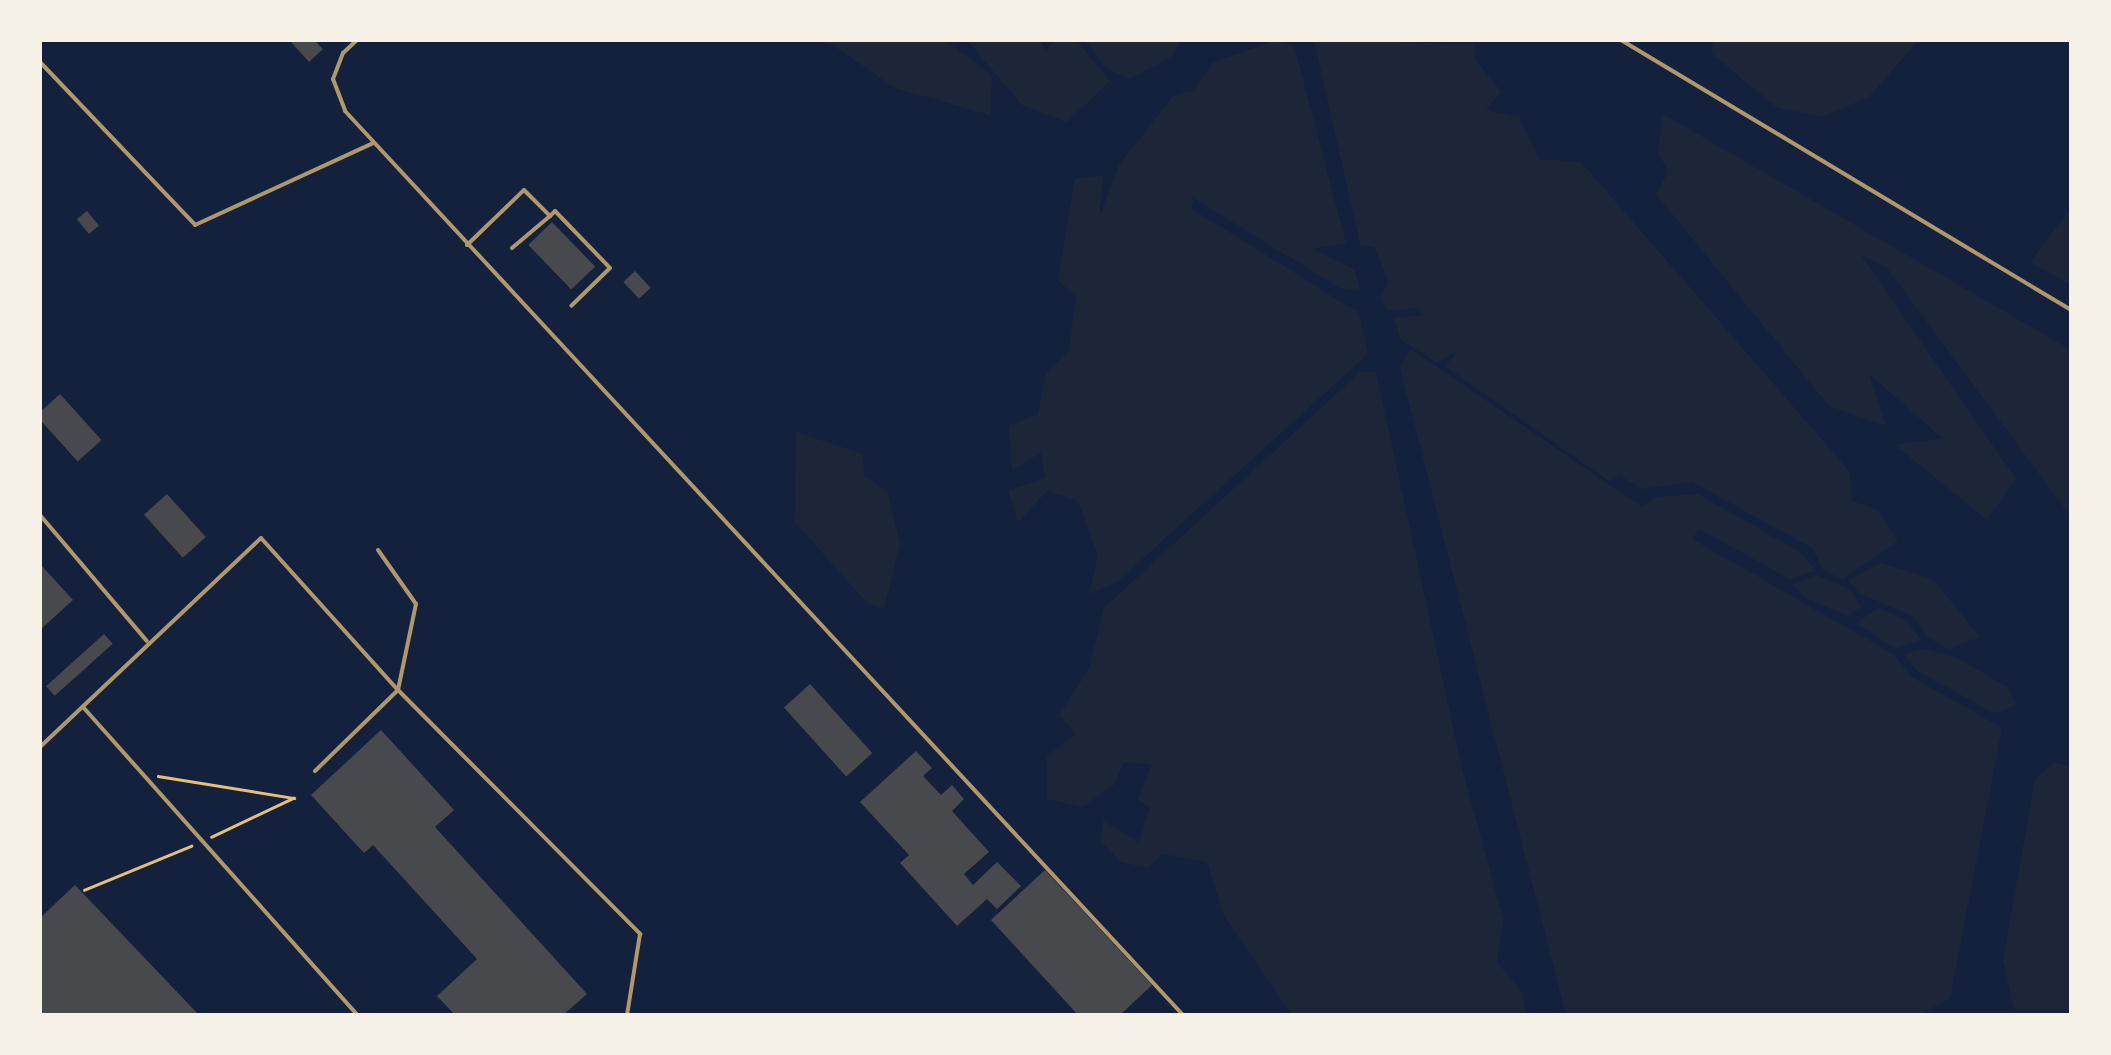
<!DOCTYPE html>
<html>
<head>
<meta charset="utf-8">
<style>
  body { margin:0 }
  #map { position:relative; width:2111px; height:1055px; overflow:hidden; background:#14213d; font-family:Manrope,sans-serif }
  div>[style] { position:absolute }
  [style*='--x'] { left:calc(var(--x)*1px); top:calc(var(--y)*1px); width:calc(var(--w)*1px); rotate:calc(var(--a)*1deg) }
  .green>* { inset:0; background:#1d2539 }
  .building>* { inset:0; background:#48494c; transform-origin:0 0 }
  .path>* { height:2.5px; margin:-1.25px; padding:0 1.25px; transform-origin:1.25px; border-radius:1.25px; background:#e5c07b }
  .service>* { height:4px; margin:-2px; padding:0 2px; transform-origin:2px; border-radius:2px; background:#b1986c }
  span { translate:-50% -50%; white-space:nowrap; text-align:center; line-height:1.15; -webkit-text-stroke:10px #f6f1e7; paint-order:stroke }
  .frame { position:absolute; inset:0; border:42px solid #f6f1e7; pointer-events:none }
</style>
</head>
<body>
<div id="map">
  <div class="green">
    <div style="clip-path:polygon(825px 40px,945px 40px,992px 75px,990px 115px,895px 88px)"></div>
    <div style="clip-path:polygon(967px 40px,1039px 40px,1046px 50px,1056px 40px,1076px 40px,1110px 81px,1067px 122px,1022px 105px)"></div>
    <div style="clip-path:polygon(1085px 40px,1182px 40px,1171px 57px,1129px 79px,1106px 68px)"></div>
    <div style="clip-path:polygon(1276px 40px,1294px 46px,1346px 243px,1312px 249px,1355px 270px,1360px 291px,1340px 288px,1193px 198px,1192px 209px,1359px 313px,1368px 354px,1117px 582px,1089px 594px,1098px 556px,1078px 501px,1047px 491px,1018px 522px,1008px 491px,1045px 478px,1041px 453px,1012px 470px,1009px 426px,1038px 414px,1046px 373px,1069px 351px,1076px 297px,1058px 280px,1075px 179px,1103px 175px,1099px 218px,1119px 165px,1174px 95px,1193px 90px,1214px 62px)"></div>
    <div style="clip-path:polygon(1314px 40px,1475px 44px,1475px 60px,1501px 91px,1486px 110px,1519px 117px,1539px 159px,1581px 162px,1850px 472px,1852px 501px,1878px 510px,1898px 541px,1843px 579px,1824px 571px,1812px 548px,1692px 482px,1642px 489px,1619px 475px,1610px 482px,1445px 366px,1458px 351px,1437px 363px,1401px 340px,1394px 318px,1424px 315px,1415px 308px,1388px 311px,1380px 299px,1388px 282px,1375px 248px,1360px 244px)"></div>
    <div style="clip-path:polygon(1714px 40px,1919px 40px,1869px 97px,1822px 117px,1776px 107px,1711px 53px)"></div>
    <div style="clip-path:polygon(1663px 114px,2071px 350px,2071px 517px,1887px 268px,1861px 255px,2016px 479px,1987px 520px,1895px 445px,1942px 438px,1869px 374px,1886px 426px,1829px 406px,1656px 194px,1668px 172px,1658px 151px)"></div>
    <div style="clip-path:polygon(2071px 207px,2071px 285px,2030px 262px)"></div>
    <div style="clip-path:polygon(1411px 349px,1642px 507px,1655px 497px,1698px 494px,1800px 552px,1816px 570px,1790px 579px,1699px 529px,1692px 539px,1895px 655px,1910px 676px,2002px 728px,1950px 998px,1920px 1015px,1566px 1015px,1400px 368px)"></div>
    <div style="clip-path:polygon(1360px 372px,1376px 372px,1461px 764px,1503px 919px,1497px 962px,1522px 992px,1526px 1015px,1292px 1015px,1224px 916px,1207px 862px,1163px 854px,1148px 868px,1121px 862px,1100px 840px,1103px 821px,1139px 842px,1150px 808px,1138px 799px,1152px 764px,1123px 763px,1115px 784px,1083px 807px,1047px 799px,1047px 756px,1076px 734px,1059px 715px,1089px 669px,1104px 608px)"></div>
    <div style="clip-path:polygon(796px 432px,863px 454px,864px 476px,887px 491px,900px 543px,884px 609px,867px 603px,795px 522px)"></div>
    <div style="clip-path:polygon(1881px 563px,1933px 579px,1980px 637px,1948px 649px,1929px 638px,1912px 616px,1859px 593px,1848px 580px)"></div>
    <div style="clip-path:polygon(1817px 575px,1851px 590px,1861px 607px,1848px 616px,1805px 598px,1792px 584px)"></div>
    <div style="clip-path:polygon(1879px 608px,1906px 620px,1921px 640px,1896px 649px,1856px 623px)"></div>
    <div style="clip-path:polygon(1926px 649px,1957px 658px,2009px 688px,2016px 706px,1994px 713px,1917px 671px,1904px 654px)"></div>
    <div style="clip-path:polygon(2054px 762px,2071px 767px,2071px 1009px,2014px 1009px,2003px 961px,2035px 779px)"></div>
  </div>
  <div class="building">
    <div style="clip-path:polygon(289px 40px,314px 40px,323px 49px,309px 62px)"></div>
    <div style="left:87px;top:211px;width:19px;height:13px;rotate:51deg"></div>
    <div style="left:552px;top:222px;width:62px;height:33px;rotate:46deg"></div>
    <div style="left:635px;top:271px;width:23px;height:16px;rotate:47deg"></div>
    <div style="left:60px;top:394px;width:62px;height:32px;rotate:48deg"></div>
    <div style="left:167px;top:494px;width:58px;height:31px;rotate:48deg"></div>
    <div style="clip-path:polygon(40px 564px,73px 600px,40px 630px)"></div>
    <div style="left:104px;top:634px;width:13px;height:78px;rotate:48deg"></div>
    <div style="left:810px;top:684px;width:93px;height:35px;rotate:48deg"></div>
    <div style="clip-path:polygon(381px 730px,454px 810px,435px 827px,587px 994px,563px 1015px,455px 1015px,437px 996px,477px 959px,373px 845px,364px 853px,311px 795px)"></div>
    <div style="clip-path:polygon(916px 751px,932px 768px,923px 776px,941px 795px,952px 785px,964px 799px,952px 811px,989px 852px,964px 874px,973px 885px,997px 862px,1021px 886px,997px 909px,987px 899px,957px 926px,900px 863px,909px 855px,860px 802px)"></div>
    <div style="clip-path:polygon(1045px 870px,1152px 985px,1120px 1015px,1078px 1015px,991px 920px)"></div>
    <div style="clip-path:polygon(75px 885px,199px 1015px,40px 1015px,40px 918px)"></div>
  </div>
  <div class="path">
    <div style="--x:158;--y:776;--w:138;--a:9.2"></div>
    <div style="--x:294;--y:798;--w:91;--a:154.6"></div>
    <div style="--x:84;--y:890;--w:116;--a:-22.4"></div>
  </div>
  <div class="service">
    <div style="--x:357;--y:40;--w:19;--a:137"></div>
    <div style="--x:343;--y:53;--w:28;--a:111"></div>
    <div style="--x:333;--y:79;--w:34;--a:69"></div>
    <div style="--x:345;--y:111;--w:1233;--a:47.17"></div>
    <div style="--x:1621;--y:40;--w:525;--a:30.96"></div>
    <div style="--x:40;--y:62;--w:225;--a:46.4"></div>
    <div style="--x:195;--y:225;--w:196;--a:-24.7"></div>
    <div style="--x:467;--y:245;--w:79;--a:-44"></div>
    <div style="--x:524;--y:190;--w:37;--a:45"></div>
    <div style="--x:550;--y:216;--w:7;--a:-45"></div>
    <div style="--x:555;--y:211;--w:79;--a:46"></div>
    <div style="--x:610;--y:268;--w:54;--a:135.7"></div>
    <div style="--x:512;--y:248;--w:50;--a:-40.1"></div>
    <div style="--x:40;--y:515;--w:165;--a:49.7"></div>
    <div style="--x:83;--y:707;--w:412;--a:48.3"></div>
    <div style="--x:40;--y:747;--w:304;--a:-43.4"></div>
    <div style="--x:261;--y:538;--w:205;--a:48"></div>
    <div style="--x:398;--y:690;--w:344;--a:45.2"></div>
    <div style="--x:640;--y:934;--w:82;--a:99.1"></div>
    <div style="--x:315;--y:771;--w:116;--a:-44.3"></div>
    <div style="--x:398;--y:690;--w:88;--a:-78.2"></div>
    <div style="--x:416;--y:604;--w:66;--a:-125.1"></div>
  </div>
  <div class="frame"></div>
</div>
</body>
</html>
